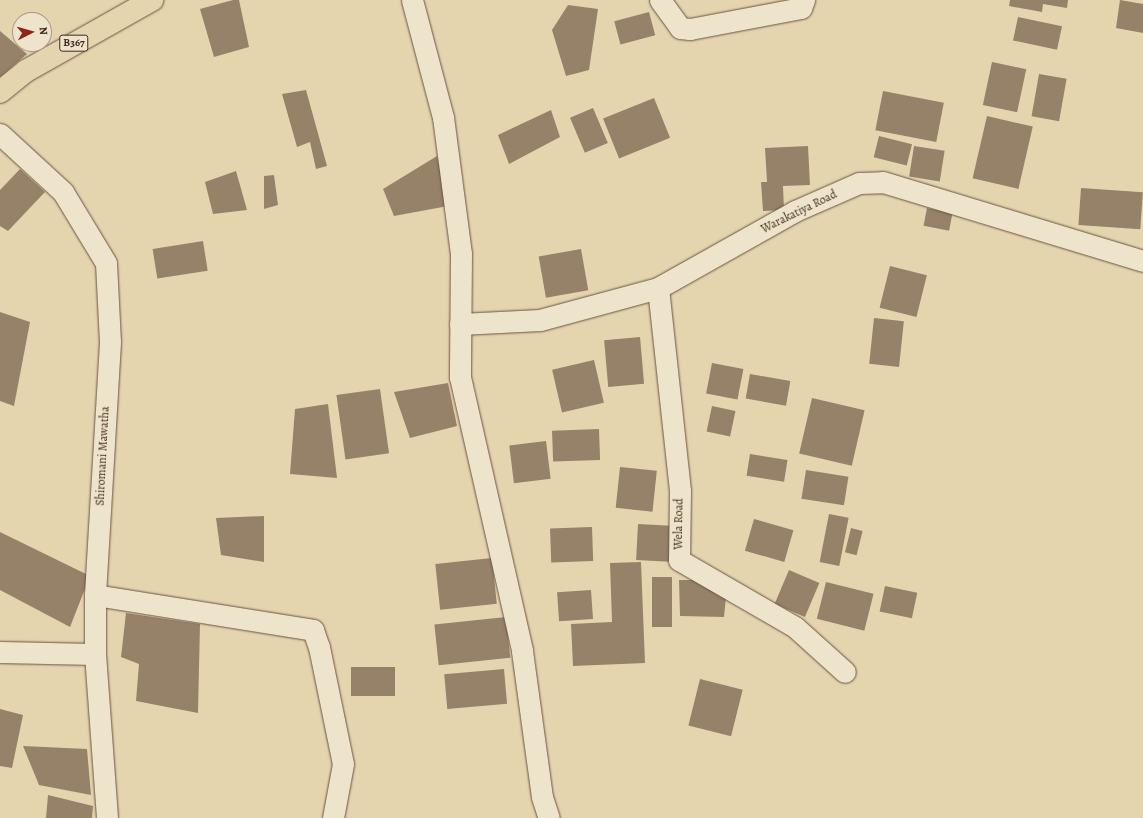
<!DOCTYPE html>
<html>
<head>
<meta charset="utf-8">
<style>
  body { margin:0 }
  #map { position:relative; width:1143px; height:818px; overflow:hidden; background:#e5d5af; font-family:Alegreya,serif }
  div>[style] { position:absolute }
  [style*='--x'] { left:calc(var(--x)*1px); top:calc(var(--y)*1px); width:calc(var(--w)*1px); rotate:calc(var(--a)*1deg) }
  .building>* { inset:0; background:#968269; transform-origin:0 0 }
  .roads { filter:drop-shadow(0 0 1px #6a5442) drop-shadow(0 0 1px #6a5442) }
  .street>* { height:21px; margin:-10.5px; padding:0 10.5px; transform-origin:10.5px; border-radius:10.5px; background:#eee4cb }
  .primary>* { height:22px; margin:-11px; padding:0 11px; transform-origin:11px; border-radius:11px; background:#e5d5af }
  span { translate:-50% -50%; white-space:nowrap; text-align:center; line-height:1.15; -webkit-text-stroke:3px #eee4cb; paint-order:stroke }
  .shield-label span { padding:1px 3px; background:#eee4cb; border:1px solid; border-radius:3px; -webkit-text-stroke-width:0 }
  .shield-label { font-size:11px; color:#41291e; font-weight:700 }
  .street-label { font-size:12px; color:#41291e }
  .north { position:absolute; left:12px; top:12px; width:40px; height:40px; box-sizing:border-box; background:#eee4cb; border:1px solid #a99986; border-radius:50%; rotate:84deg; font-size:11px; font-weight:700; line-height:16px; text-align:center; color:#41291e }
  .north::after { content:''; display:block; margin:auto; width:14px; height:18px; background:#8f2418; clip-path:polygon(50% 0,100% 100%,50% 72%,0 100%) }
</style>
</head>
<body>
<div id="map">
  <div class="building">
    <div style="clip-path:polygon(233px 0,239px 0,249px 47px,214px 57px,200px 9px)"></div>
    <div style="clip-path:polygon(1010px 0,1068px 0,1067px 8px,1043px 4px,1042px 12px,1009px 6px)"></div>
    <div style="clip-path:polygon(1120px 0,1143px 4px,1143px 33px,1116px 28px)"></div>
    <div style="clip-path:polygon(568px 5px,598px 9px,589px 70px,566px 76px,552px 30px)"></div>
    <div style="left:649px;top:12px;width:24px;height:36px;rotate:75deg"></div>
    <div style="left:1018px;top:17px;width:45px;height:24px;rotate:12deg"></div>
    <div style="clip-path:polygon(0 31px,27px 54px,0 77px)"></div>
    <div style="left:992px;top:62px;width:35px;height:44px;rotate:12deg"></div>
    <div style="left:1039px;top:74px;width:28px;height:43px;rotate:10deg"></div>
    <div style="clip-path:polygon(306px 90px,327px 166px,316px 169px,310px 142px,297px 147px,282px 94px)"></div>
    <div style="left:883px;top:91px;width:62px;height:40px;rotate:11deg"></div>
    <div style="left:654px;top:98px;width:43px;height:55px;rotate:68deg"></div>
    <div style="left:593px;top:108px;width:38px;height:25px;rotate:67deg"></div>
    <div style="clip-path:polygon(551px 110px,560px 137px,509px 164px,498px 135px)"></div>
    <div style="left:987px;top:116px;width:47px;height:64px;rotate:13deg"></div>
    <div style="left:879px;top:136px;width:34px;height:22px;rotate:14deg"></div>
    <div style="clip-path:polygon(808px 146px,810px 185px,783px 186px,784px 210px,763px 211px,761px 182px,767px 182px,765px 148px)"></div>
    <div style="left:914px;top:146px;width:31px;height:31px;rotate:9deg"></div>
    <div style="clip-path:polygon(437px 156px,448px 206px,394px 216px,383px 189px)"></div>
    <div style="clip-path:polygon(20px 169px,45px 192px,8px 231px,0 226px,0 190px)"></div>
    <div style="clip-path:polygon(236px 171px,247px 210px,213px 214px,205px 182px)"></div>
    <div style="clip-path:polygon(274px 175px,278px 205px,264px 209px,264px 176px)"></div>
    <div style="left:1081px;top:188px;width:62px;height:37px;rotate:4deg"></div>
    <div style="left:927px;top:208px;width:26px;height:18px;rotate:11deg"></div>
    <div style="left:203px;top:241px;width:30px;height:51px;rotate:81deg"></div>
    <div style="left:581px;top:249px;width:42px;height:43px;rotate:80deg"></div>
    <div style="left:890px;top:266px;width:38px;height:43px;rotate:14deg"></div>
    <div style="clip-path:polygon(0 312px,30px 322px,14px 406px,0 401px)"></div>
    <div style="left:874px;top:318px;width:30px;height:46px;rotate:6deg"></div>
    <div style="left:640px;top:337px;width:47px;height:36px;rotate:85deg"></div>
    <div style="left:594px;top:360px;width:44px;height:43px;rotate:77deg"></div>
    <div style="left:712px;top:363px;width:32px;height:31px;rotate:11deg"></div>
    <div style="left:750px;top:374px;width:41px;height:25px;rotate:10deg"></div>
    <div style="clip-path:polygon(448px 383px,457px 426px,410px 438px,394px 392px)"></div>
    <div style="left:380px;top:389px;width:65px;height:44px;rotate:82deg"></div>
    <div style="left:812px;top:398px;width:54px;height:57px;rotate:13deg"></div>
    <div style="clip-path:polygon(328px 404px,337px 478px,290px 474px,295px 409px)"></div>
    <div style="left:712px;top:406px;width:24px;height:26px;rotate:12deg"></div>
    <div style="left:599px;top:429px;width:31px;height:47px;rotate:88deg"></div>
    <div style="left:546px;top:441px;width:38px;height:37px;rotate:83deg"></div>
    <div style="left:750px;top:454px;width:38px;height:22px;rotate:9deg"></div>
    <div style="left:620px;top:467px;width:37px;height:41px;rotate:6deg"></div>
    <div style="left:806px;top:470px;width:43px;height:29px;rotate:9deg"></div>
    <div style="left:829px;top:514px;width:20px;height:49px;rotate:11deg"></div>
    <div style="clip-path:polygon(264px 516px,264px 562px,221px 555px,216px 518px)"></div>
    <div style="left:754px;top:519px;width:41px;height:33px;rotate:16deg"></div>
    <div style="left:638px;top:524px;width:33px;height:36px;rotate:3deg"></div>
    <div style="left:592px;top:527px;width:34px;height:42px;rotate:88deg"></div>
    <div style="left:851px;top:528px;width:12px;height:25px;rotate:14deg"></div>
    <div style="clip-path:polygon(0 532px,90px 576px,70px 627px,0 590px)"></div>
    <div style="left:492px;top:558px;width:46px;height:57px;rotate:84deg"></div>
    <div style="clip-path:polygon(641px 562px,645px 663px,573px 666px,571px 624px,612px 622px,610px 563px)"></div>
    <div style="left:789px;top:570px;width:33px;height:37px;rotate:23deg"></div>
    <div style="left:672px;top:577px;width:50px;height:20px;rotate:90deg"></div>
    <div style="clip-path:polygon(679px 580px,694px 580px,726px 597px,724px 617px,680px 616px)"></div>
    <div style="left:826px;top:582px;width:49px;height:38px;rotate:14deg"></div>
    <div style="left:885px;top:586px;width:33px;height:26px;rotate:12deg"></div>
    <div style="left:591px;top:590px;width:29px;height:34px;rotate:86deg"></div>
    <div style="clip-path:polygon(126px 613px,200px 624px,198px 713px,136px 701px,139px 664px,121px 657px)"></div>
    <div style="left:506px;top:617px;width:41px;height:72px;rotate:84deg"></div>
    <div style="left:395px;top:667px;width:29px;height:44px;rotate:90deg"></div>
    <div style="left:504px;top:669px;width:35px;height:60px;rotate:85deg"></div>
    <div style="left:700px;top:679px;width:44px;height:48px;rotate:14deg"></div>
    <div style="clip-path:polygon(0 709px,23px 715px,12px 768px,0 766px)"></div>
    <div style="clip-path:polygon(23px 746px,87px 749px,91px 795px,39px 785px)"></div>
    <div style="clip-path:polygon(48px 795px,93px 806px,92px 818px,46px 818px)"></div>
  </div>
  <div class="roads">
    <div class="street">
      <div style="--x:412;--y:0;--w:121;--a:75.2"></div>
      <div style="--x:443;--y:117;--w:138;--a:82.5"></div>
      <div style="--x:461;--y:254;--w:123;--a:90.5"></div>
      <div style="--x:460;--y:377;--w:281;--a:77.2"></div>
      <div style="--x:522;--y:651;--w:147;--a:82.2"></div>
      <div style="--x:542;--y:797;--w:22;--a:72"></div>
      <div style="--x:660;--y:0;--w:34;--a:54"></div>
      <div style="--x:680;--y:28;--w:10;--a:6"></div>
      <div style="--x:690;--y:29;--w:113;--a:-10.7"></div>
      <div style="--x:801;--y:8;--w:9;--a:-69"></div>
      <div style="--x:0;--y:134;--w:86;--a:42.6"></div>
      <div style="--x:63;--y:192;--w:83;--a:58.8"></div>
      <div style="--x:106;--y:263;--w:79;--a:87.1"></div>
      <div style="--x:110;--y:342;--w:253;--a:93.4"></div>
      <div style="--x:95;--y:595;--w:59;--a:90"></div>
      <div style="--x:95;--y:654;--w:164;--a:85.8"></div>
      <div style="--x:658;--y:288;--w:204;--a:83.8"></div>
      <div style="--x:680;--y:491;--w:69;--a:90.8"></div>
      <div style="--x:679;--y:560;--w:134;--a:30"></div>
      <div style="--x:795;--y:627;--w:67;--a:42"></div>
      <div style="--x:460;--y:324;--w:80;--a:-2.9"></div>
      <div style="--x:540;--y:320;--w:122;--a:-15.2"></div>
      <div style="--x:658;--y:288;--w:157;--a:-29.3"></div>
      <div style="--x:795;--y:211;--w:70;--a:-23.6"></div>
      <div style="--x:859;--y:183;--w:24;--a:-2"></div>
      <div style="--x:883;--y:182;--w:272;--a:16.9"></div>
      <div style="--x:95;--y:595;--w:221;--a:9.1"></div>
      <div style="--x:313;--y:630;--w:18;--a:71"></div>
      <div style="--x:319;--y:647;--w:119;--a:78.4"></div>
      <div style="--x:343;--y:764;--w:55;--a:100.5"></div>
      <div style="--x:0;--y:652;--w:95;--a:1.2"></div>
    </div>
    <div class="primary">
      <div style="--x:0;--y:92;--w:33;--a:-39"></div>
      <div style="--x:26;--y:71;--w:145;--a:-29.4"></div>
    </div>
  </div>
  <div class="shield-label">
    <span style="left:74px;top:43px">B367</span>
  </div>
  <div class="street-label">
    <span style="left:799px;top:212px;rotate:-26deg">Warakatiya Road</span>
    <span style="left:103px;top:456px;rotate:-87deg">Shiromani Mawatha</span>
    <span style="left:679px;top:524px;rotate:-89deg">Wela Road</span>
  </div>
  <div class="north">N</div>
</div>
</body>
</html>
